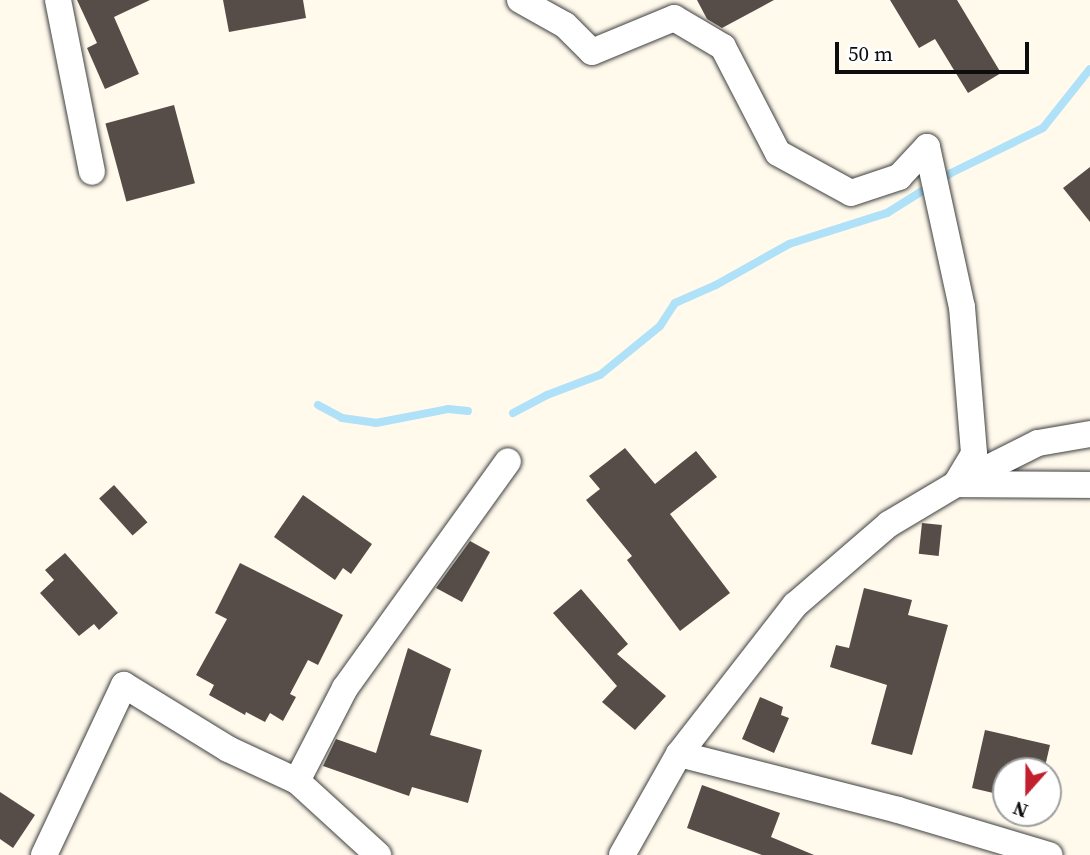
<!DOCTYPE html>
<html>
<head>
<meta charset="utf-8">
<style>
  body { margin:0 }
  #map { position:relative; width:1090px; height:855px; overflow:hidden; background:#fffaec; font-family:"Source Serif 4",serif }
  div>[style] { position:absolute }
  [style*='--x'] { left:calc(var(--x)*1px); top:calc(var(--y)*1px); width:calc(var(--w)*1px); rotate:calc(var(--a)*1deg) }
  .stream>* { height:8px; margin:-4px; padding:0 4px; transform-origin:4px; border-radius:4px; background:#afe1f8 }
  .building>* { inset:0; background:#564d48; transform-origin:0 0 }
  .roads { filter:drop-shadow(0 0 2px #404040) drop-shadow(0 0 2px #404040) }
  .minor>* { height:26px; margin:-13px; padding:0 13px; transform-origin:13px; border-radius:13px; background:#fff }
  span { translate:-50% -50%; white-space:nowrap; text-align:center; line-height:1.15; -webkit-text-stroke:7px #fff; paint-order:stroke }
  .north { position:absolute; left:992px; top:757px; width:70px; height:70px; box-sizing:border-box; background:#fff; border:2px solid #9e9e9e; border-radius:50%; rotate:201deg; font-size:19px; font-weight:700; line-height:28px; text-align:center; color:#0d0d0d }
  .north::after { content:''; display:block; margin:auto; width:24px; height:32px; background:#c21f2f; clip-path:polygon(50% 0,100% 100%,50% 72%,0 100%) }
  .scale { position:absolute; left:835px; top:42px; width:194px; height:32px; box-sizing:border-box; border:4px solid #0d0d0d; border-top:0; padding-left:9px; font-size:21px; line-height:24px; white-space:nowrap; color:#0d0d0d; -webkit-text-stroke:5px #fff; paint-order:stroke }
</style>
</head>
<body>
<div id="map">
  <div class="stream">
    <div style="--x:318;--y:405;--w:27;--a:28"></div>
    <div style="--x:342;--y:418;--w:34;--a:8"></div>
    <div style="--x:376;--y:423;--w:73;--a:-11"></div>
    <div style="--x:448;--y:409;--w:20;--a:6"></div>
    <div style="--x:513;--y:413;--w:38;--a:-28"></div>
    <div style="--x:547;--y:395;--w:57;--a:-20.7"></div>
    <div style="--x:600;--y:375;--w:77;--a:-39.2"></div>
    <div style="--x:660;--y:326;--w:27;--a:-57"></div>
    <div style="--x:675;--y:303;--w:45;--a:-23.7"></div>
    <div style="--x:716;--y:285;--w:84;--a:-29.3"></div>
    <div style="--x:789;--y:244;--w:103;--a:-17.6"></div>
    <div style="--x:887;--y:213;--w:75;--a:-32"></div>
    <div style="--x:951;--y:173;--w:102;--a:-26.1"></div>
    <div style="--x:1043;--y:128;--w:75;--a:-51.5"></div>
  </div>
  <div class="building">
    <div style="clip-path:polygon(77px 0,150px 0,114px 17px,139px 74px,105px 89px,87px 48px,97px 43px)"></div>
    <div style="clip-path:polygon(223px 0,303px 0,306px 18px,229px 32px)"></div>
    <div style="clip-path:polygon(697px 0,774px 0,722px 28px,707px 19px)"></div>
    <div style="clip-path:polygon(890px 0,957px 0,1001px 73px,968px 93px,935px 39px,919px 48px)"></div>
    <div style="left:174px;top:105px;width:81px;height:71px;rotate:75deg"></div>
    <div style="clip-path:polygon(1090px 167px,1090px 222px,1063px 188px)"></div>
    <div style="clip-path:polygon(625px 448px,655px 484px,696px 451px,717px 477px,670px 514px,730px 593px,680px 631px,627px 560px,632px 556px,586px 500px,600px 489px,589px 476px)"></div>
    <div style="left:114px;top:485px;width:50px;height:20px;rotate:48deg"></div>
    <div style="clip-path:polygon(303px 495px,372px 544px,351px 574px,343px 568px,335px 580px,274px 537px)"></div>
    <div style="left:922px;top:523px;width:20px;height:31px;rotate:6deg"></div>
    <div style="clip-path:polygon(470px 541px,490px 552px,462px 602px,436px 588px)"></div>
    <div style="clip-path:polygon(65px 553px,118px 613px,99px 630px,94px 624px,79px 636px,40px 593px,54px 580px,45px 570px)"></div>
    <div style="clip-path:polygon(240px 563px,343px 615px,318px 665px,308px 660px,290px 694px,296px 697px,283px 721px,270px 713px,265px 722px,246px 712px,245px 715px,209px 695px,214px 685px,196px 675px,227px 619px,215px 613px)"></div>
    <div style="clip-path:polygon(864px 588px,912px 600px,908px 615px,948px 625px,912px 755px,871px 744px,887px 685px,830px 667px,836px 645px,849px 648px)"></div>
    <div style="clip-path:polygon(581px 589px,628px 644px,617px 654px,666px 696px,635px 730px,602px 702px,617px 686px,553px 613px)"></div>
    <div style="clip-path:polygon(408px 648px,451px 669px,430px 735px,482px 750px,468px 803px,412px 787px,409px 796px,323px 766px,336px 739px,376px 753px)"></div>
    <div style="clip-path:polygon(760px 697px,783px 707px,781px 715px,789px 718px,774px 753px,742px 739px)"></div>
    <div style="clip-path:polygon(985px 730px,1050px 745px,1044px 771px,1006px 771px,1006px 796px,972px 788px)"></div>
    <div style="clip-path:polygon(702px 785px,780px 813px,771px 837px,814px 855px,762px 855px,687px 828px)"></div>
    <div style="clip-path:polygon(0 792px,35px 815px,13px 848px,0 839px)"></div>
  </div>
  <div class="roads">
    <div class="minor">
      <div style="--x:58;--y:0;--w:175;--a:78.8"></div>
      <div style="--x:520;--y:0;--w:51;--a:29.1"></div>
      <div style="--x:565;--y:25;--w:38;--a:45"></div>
      <div style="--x:592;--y:52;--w:89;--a:-22.5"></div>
      <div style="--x:674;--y:18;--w:57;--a:30.6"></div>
      <div style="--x:723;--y:47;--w:119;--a:62.6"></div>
      <div style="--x:778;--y:153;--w:83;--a:28.7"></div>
      <div style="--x:851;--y:193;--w:51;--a:-18.4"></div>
      <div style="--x:899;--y:177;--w:41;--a:-47"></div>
      <div style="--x:927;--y:147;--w:164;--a:77.7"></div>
      <div style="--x:962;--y:307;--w:147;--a:85.3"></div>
      <div style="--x:974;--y:454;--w:35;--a:121"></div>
      <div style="--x:958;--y:483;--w:89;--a:-26.6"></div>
      <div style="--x:1038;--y:443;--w:53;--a:-9.8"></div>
      <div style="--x:679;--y:754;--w:226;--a:14.3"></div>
      <div style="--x:898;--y:810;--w:158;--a:16.6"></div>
      <div style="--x:297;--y:781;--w:110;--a:42.4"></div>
      <div style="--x:44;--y:855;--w:188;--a:-64.8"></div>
      <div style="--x:124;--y:685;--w:122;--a:31.6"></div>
      <div style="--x:228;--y:749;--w:76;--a:24.9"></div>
      <div style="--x:297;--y:781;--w:105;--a:-62.7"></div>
      <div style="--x:345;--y:688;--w:279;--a:-54.3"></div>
      <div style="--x:622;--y:855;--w:116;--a:-60.6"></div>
      <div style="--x:679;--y:754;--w:189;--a:-52.1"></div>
      <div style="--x:795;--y:605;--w:124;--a:-40.8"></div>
      <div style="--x:889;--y:524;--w:78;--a:-30.8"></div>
      <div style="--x:956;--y:484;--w:134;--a:0.4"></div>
    </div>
  </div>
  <div class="north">N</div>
  <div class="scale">50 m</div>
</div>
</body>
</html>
